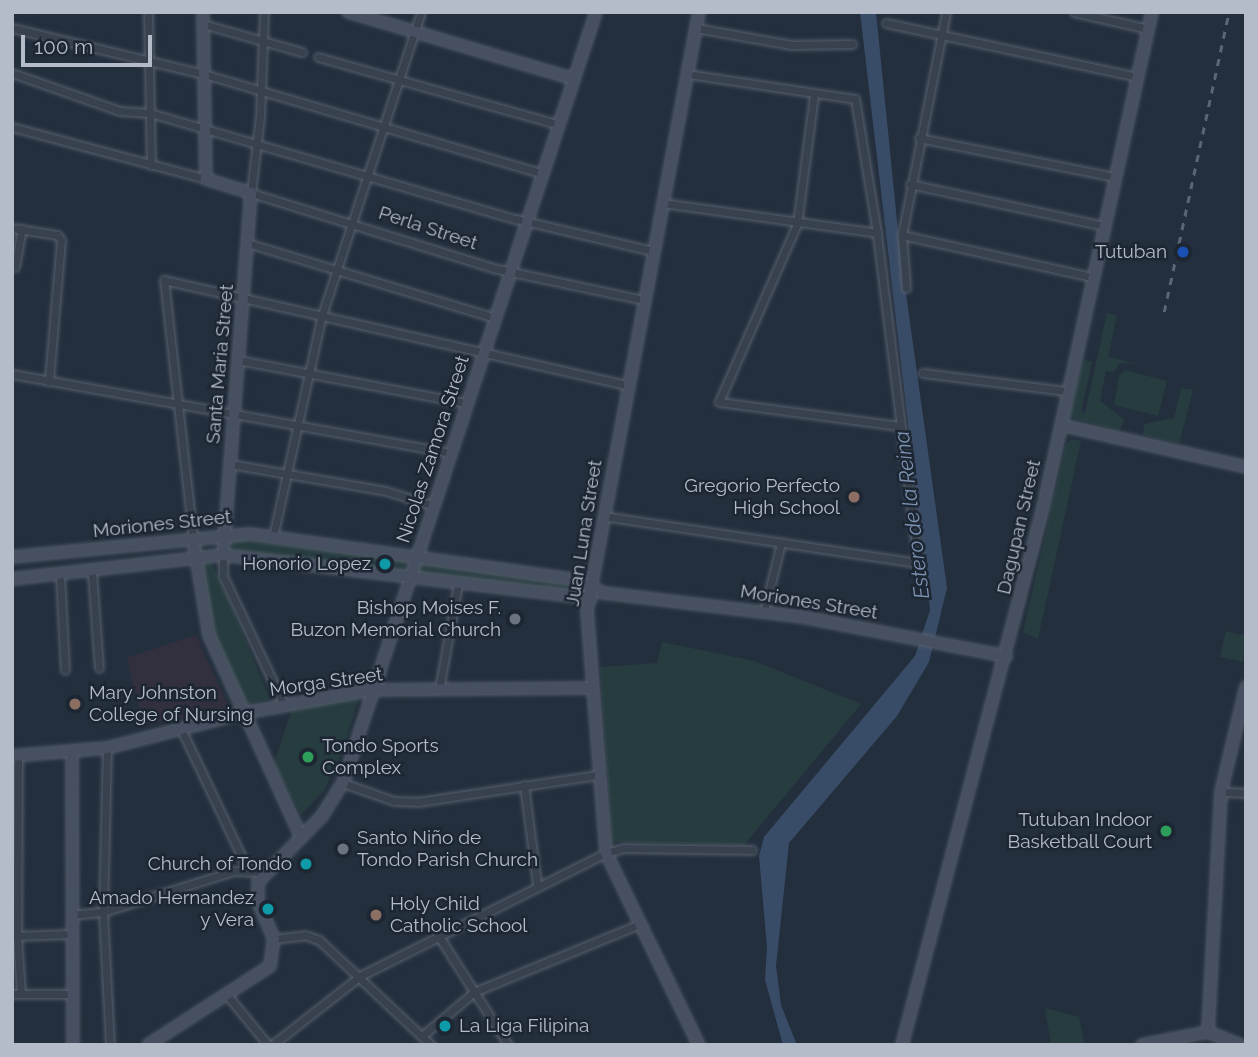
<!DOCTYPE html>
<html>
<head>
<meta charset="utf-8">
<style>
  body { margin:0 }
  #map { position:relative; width:1258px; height:1057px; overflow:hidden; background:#242f3e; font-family:Raleway,sans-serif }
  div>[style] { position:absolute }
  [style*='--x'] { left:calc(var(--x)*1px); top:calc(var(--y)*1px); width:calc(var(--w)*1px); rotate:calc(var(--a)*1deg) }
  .medical>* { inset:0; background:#32303f }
  .green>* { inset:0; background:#263c3f }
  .water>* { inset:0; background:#394c67 }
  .roads { filter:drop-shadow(0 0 2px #565f6c) drop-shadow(0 0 2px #565f6c) }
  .street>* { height:7px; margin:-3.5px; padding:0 3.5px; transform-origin:3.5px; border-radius:3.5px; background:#38414e }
  .secondary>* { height:10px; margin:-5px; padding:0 5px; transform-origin:5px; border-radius:5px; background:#465061 }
  .rail>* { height:2.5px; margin-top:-1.25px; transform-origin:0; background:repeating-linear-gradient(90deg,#5a6575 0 7px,transparent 0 14px) }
  .dots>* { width:19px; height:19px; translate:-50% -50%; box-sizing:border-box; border:4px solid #1d2633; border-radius:50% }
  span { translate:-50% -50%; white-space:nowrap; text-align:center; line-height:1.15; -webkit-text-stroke:5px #1d2633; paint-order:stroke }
  .street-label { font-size:19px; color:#b4bcc9 }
  .poi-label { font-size:19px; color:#b4bcc9 }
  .right { translate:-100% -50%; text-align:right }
  .left { translate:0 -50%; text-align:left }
  .water-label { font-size:21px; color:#7c92b1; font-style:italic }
  .frame { position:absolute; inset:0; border:14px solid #b4bcc9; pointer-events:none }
  .scale { position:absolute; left:21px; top:35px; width:131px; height:32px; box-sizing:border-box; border:4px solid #b4bcc9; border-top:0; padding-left:9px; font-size:21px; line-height:24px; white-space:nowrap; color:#b4bcc9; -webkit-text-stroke:5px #1d2633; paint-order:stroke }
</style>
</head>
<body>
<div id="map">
  <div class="medical">
    <div style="clip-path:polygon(196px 635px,229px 708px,143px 725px,127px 658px)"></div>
  </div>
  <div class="green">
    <div style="clip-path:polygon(1107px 313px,1117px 316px,1108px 357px,1138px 364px,1120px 363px,1113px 372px,1106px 371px,1100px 401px,1125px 420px,1119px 431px,1069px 417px,1083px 360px,1092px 362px,1081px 412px,1085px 413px)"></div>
    <div style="clip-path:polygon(1125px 370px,1167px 381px,1158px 416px,1114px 405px,1119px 376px)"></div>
    <div style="clip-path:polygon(1181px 388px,1193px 390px,1179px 444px,1143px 435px,1144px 424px,1174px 418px)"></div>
    <div style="clip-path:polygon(1072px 439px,1081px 441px,1038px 639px,1023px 632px,1066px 444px)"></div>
    <div style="clip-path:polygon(234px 538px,407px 561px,403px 572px,235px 550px,229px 545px)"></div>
    <div style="clip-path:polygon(211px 561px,228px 598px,270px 699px,245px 705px,216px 640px,201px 563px)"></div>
    <div style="clip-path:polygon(419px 563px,571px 581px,574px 588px,570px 593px,415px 573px)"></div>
    <div style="clip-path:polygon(1226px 631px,1246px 636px,1243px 662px,1220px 657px)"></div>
    <div style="clip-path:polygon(662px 642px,754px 661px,861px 704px,744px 845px,612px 842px,600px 667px,657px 663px)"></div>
    <div style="clip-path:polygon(359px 697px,343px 750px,324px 791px,301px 815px,274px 763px,292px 709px)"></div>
    <div style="clip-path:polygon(1045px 1008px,1079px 1017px,1084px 1043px,1051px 1045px)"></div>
  </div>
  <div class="water">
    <div style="clip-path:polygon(860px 12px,876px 12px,900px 251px,947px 588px,929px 662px,897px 716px,789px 843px,776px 966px,781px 1005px,797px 1045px,783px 1045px,765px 980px,767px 947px,759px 856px,764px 837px,915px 656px,930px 610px)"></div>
  </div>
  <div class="roads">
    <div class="street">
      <div style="--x:148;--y:12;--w:153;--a:88.9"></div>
      <div style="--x:264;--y:12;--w:104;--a:92.2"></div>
      <div style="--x:260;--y:116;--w:78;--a:96.7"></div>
      <div style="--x:251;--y:193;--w:253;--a:17.2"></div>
      <div style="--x:493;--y:268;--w:153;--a:12"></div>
      <div style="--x:1074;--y:12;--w:76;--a:12.9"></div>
      <div style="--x:886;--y:23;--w:257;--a:12.1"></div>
      <div style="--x:203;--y:24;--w:103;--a:15.8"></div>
      <div style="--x:12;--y:28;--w:197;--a:13.5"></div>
      <div style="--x:204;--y:74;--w:353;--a:16.4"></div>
      <div style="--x:696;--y:28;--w:97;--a:10.1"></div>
      <div style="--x:791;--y:45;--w:61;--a:-0.9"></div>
      <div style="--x:318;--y:57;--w:251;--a:15.7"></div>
      <div style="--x:12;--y:73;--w:114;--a:19.4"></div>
      <div style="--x:120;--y:111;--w:30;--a:4"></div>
      <div style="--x:150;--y:113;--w:381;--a:16.2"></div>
      <div style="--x:516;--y:219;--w:140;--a:13.2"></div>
      <div style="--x:814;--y:95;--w:130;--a:97.5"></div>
      <div style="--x:797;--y:224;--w:194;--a:113.7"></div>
      <div style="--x:719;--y:402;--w:182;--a:7.6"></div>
      <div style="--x:12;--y:127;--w:201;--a:15"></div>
      <div style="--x:919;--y:138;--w:200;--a:11.3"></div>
      <div style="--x:910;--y:184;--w:198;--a:12.2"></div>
      <div style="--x:662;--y:203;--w:217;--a:7.9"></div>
      <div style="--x:12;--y:228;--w:46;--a:8.8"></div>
      <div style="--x:57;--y:235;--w:6;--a:51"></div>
      <div style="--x:61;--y:240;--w:142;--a:94.9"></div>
      <div style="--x:902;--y:235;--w:195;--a:12.5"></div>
      <div style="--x:247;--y:243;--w:259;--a:16.8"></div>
      <div style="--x:15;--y:267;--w:39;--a:-80"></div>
      <div style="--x:906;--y:288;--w:53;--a:-94.3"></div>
      <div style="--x:902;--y:235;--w:227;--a:-78.8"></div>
      <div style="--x:238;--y:360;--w:232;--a:10.7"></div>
      <div style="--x:923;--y:373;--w:144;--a:7.2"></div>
      <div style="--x:12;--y:374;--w:444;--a:10.2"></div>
      <div style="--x:230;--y:464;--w:158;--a:9.8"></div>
      <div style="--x:386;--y:491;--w:47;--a:17.3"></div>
      <div style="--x:603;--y:516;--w:318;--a:8.5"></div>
      <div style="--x:918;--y:563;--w:333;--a:-97.1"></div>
      <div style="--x:877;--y:233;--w:136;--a:-99.3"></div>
      <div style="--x:855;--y:99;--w:170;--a:-171.5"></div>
      <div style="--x:273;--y:537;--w:227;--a:-77.6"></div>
      <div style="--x:322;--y:315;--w:319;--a:-71.9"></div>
      <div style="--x:193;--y:538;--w:260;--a:-96.4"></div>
      <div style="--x:164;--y:280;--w:475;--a:12.8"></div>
      <div style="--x:223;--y:555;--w:21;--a:90"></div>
      <div style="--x:223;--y:576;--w:143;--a:64.7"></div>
      <div style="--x:92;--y:573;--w:95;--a:85.8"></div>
      <div style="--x:60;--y:575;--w:95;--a:87"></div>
      <div style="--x:764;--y:612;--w:71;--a:-76.2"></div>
      <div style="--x:439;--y:690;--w:109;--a:-79.9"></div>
      <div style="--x:181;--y:729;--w:154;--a:64.6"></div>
      <div style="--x:107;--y:748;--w:164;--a:91.4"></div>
      <div style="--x:103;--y:912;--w:133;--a:87"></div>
      <div style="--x:18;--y:755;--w:181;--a:90.3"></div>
      <div style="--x:17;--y:936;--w:58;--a:86.1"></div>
      <div style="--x:343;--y:783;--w:54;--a:19.4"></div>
      <div style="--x:394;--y:801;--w:24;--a:2"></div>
      <div style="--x:418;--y:802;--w:181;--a:-8.6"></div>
      <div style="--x:524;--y:785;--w:100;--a:82.5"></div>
      <div style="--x:1221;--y:792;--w:25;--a:2"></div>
      <div style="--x:72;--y:915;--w:31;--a:-6"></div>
      <div style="--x:103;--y:912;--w:137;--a:-17.4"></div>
      <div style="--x:234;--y:871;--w:29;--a:2"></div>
      <div style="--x:438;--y:935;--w:130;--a:57.5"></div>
      <div style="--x:13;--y:936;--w:59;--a:-1.9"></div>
      <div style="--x:274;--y:939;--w:31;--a:-7"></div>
      <div style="--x:305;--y:935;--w:15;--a:20"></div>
      <div style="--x:319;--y:940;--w:154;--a:43.2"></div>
      <div style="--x:12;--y:994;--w:60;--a:0"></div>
      <div style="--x:227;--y:995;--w:65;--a:50.6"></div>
      <div style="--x:422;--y:1036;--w:68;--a:-40.2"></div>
      <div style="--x:474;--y:992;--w:179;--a:-22.3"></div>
      <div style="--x:272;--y:1045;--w:112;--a:-38.1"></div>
      <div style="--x:360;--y:976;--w:275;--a:-26.6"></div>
      <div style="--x:606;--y:853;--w:19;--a:-16"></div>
      <div style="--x:624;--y:848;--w:128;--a:0.9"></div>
    </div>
    <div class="secondary">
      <div style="--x:203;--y:12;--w:167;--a:89"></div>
      <div style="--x:206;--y:179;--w:47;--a:17.3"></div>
      <div style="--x:251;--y:193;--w:363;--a:94.4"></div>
      <div style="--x:348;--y:12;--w:236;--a:16.5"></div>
      <div style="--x:699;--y:12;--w:608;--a:100.61"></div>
      <div style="--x:587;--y:610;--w:244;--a:85.5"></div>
      <div style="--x:606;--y:853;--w:213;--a:64.2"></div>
      <div style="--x:1061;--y:425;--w:190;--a:12.8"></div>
      <div style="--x:193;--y:538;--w:98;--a:80.6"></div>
      <div style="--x:209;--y:635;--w:220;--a:65.5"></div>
      <div style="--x:12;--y:557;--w:239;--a:-5.5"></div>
      <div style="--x:250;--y:534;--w:330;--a:8"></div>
      <div style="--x:577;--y:580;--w:30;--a:26"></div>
      <div style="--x:604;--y:593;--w:200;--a:6.9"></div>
      <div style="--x:803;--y:617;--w:207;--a:10.9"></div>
      <div style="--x:12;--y:579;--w:212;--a:-6.5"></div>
      <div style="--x:223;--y:555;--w:371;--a:6.7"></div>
      <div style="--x:72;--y:753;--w:292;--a:89.8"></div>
      <div style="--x:12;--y:756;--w:95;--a:-4.8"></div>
      <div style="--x:107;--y:748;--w:140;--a:-14.4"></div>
      <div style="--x:243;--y:713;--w:130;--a:-10.2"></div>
      <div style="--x:371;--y:690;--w:219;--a:-0.5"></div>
      <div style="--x:1208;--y:1032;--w:240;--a:-86.9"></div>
      <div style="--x:1221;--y:792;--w:108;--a:-76.6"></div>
      <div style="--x:148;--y:1045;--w:145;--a:-32.9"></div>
      <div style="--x:270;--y:966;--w:27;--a:-82"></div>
      <div style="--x:274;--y:939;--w:40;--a:-113.4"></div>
      <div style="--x:258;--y:902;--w:20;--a:-90"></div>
      <div style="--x:258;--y:882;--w:92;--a:-45.9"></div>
      <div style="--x:322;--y:816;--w:39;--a:-58"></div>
      <div style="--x:343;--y:783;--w:811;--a:-71.83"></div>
      <div style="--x:902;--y:1045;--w:555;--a:-75.29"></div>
      <div style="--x:1043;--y:508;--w:508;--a:-77.61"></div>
      <div style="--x:1142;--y:1045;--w:67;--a:-11.1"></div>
      <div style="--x:1208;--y:1032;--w:35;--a:22"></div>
    </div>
  </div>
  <div class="rail">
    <div style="--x:1164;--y:312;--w:307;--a:-77.8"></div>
  </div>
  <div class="dots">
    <div style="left:1183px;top:252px;background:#1a4fb4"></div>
    <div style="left:854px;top:497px;background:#8d6e63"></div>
    <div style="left:385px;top:564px;background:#0f9aa8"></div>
    <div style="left:515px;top:619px;background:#6b7280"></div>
    <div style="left:75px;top:704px;background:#8d6e63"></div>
    <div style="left:308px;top:757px;background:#2e9e5b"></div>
    <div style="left:1166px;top:831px;background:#2e9e5b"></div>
    <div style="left:343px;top:849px;background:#6b7280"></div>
    <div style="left:306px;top:864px;background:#0f9aa8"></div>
    <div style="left:268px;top:909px;background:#0f9aa8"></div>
    <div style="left:376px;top:915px;background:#8d6e63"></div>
    <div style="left:445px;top:1026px;background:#0f9aa8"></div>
  </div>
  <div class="street-label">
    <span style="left:428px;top:228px;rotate:18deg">Perla Street</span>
    <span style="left:220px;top:364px;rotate:-85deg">Santa Maria Street</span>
    <span style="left:433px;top:449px;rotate:-72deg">Nicolas Zamora Street</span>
    <span style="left:162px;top:524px;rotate:-6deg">Moriones Street</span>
    <span style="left:1019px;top:527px;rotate:-77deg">Dagupan Street</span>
    <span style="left:584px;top:533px;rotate:-81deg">Juan Luna Street</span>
    <span style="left:809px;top:602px;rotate:9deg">Moriones Street</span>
    <span style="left:326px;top:682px;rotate:-8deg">Morga Street</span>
  </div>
  <div class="poi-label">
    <span class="right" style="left:1167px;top:252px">Tutuban</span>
    <span class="right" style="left:840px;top:497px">Gregorio Perfecto<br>High School</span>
    <span class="right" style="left:371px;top:564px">Honorio Lopez</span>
    <span class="right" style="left:501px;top:619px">Bishop Moises F.<br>Buzon Memorial Church</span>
    <span class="left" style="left:89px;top:704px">Mary Johnston<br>College of Nursing</span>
    <span class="left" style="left:322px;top:757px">Tondo Sports<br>Complex</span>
    <span class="right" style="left:1152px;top:831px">Tutuban Indoor<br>Basketball Court</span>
    <span class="left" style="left:357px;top:849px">Santo Niño de<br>Tondo Parish Church</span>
    <span class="right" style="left:292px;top:864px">Church of Tondo</span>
    <span class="right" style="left:254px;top:909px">Amado Hernandez<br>y Vera</span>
    <span class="left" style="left:390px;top:915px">Holy Child<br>Catholic School</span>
    <span class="left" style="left:459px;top:1026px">La Liga Filipina</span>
  </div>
  <div class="water-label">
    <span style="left:912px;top:515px;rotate:-97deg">Estero de la Reina</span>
  </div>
  <div class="frame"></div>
  <div class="scale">100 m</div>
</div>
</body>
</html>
